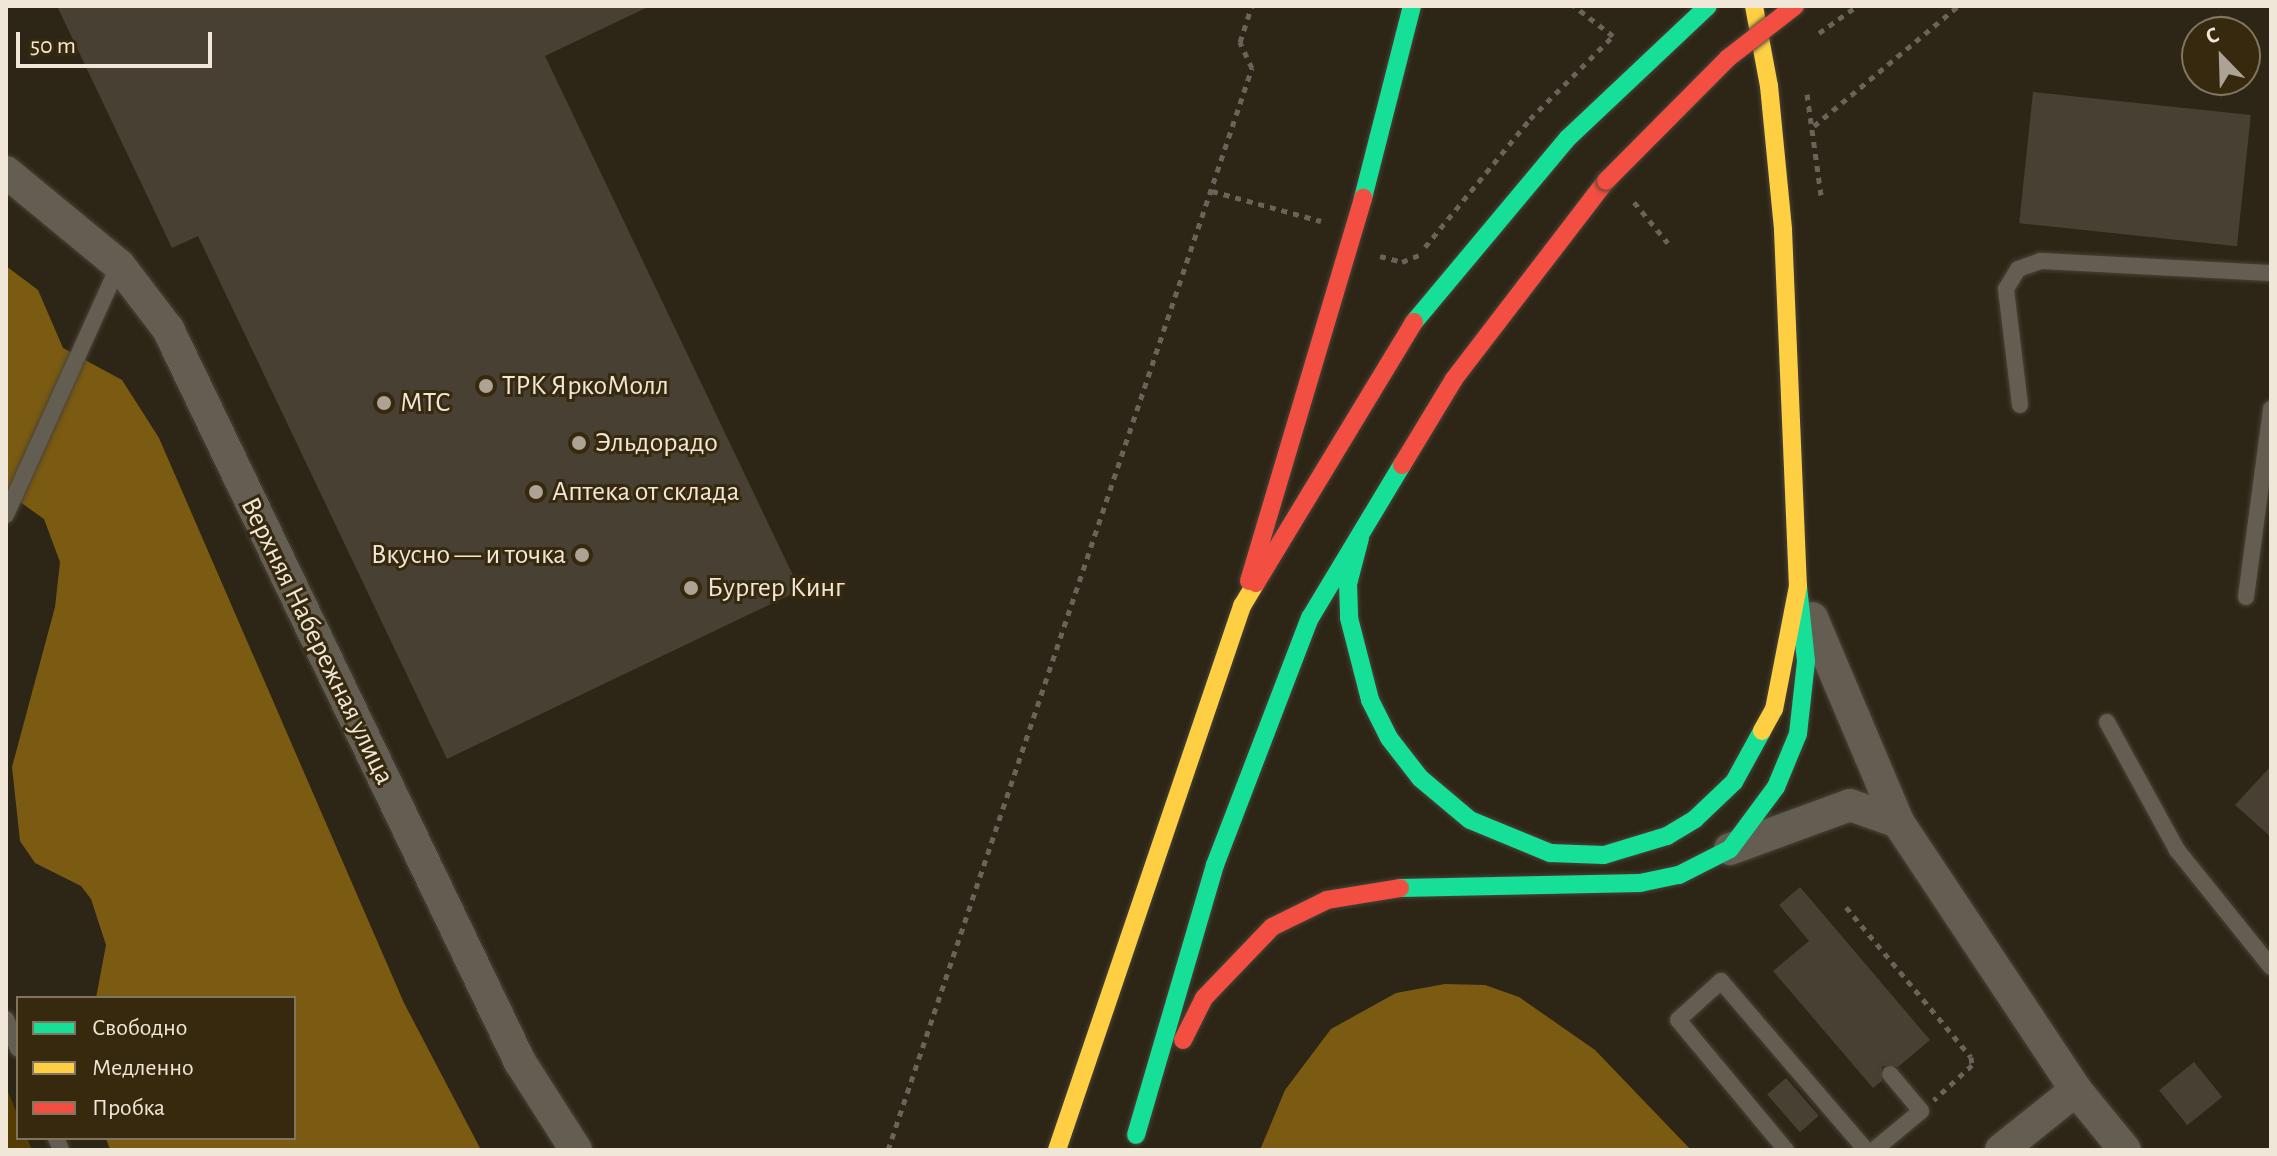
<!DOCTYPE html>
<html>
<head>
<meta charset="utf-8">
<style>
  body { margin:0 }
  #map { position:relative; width:2277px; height:1156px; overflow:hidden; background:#2d2616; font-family:"Alegreya Sans",sans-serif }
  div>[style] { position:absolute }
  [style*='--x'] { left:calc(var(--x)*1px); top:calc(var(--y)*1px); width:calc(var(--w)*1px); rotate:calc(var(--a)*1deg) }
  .green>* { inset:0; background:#543c03 }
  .water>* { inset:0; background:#7b5b11 }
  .building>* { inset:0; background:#484032; transform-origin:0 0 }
  .path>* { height:5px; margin-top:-2.5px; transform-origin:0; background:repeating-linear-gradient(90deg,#696359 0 6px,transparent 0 12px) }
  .roads { filter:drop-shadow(0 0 2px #494337) drop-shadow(0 0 2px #494337) }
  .lane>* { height:16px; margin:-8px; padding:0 8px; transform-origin:8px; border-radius:8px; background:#645e52 }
  .street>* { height:32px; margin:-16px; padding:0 16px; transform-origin:16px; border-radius:16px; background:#645e52 }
  .fast>* { height:18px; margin:-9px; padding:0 9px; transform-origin:9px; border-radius:9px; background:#16e098 }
  .slow>* { height:18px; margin:-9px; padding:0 9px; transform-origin:9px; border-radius:9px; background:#ffcf43 }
  .jam>* { height:18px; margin:-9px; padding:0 9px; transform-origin:9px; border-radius:9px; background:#f24e42 }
  .bridges { filter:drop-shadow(0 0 2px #494337) drop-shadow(0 0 2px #494337) }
  .jam-bridge>* { height:18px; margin:-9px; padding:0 9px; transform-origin:9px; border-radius:9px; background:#f24e42 }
  .dots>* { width:22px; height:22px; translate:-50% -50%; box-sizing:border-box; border:4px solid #36290d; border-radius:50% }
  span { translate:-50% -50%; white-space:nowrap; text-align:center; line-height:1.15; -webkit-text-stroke:6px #36290d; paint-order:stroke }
  .poi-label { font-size:28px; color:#f0e7d8 }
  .left { translate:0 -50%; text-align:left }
  .right { translate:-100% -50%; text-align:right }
  .street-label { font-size:28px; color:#f0e7d8 }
  .frame { position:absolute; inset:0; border:8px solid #f0e7d8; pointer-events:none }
  .legend { position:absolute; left:16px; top:996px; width:280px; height:144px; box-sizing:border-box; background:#36290d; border:2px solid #80755e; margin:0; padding:10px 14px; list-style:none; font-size:24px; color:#f0e7d8 }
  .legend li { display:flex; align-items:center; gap:16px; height:40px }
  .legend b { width:40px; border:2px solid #80755e }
  .north { position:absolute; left:2181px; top:16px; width:80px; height:80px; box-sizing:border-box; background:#36290d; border:2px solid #80755e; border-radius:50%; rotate:337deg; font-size:22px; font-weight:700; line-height:32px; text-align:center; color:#f0e7d8 }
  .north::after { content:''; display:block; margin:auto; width:28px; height:36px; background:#aca394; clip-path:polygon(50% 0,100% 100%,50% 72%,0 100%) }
  .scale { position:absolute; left:16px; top:32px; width:196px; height:36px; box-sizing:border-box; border:4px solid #f0e7d8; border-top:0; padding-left:10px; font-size:24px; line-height:28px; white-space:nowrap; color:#f0e7d8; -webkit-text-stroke:6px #36290d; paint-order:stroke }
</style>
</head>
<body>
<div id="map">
  <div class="green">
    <div style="clip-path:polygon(6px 1087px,18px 1116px,18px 1138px,27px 1138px,32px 1150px,6px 1150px)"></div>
  </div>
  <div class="water">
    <div style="clip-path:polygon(6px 266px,38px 290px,63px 348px,122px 380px,159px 438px,404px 1003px,481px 1150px,110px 1150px,106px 1138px,294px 1138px,294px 998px,96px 998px,106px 945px,91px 899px,81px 886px,35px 863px,20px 841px,12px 767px,55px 607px,60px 562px,44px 519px,6px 492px)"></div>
    <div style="clip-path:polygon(1445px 984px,1485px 985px,1519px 997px,1595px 1050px,1691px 1150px,1260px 1150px,1285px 1090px,1331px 1029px,1396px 993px)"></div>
  </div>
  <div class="building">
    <div style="clip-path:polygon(57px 6px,650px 6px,545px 56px,800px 590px,447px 759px,198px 236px,172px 248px)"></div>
    <div style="left:2033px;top:92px;width:219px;height:132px;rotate:6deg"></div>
    <div style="clip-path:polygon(2271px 766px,2271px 837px,2235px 805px)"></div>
    <div style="clip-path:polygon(1800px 887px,1930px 1040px,1898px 1067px,1882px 1066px,1882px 1081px,1873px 1088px,1773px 971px,1809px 941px,1779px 905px)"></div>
    <div style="left:2194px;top:1062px;width:45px;height:45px;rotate:51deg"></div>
    <div style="left:1786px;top:1078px;width:50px;height:25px;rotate:49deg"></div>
  </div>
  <div class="path">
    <div style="--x:1819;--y:33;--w:47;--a:-35.4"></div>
    <div style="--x:1807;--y:94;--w:102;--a:82.1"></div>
    <div style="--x:1814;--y:126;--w:187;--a:-39.8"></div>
    <div style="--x:1212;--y:191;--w:113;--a:15.4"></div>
    <div style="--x:1634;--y:202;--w:53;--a:50.3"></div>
    <div style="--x:1425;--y:247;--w:166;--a:-50.6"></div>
    <div style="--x:1530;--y:119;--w:117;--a:-45"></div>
    <div style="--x:1613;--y:36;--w:49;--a:-142.4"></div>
    <div style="--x:1380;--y:256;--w:23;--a:15"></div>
    <div style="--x:1402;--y:262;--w:18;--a:-22"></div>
    <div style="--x:1846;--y:907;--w:195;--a:50.2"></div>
    <div style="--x:1971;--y:1057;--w:8;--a:83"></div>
    <div style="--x:1972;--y:1065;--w:52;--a:137.4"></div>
    <div style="--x:888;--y:1150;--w:1142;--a:-71.41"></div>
    <div style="--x:1252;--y:68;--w:29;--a:-115"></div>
    <div style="--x:1240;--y:42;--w:38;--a:-72"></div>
  </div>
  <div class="roads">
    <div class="lane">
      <div style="--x:2020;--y:405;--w:117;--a:-96.9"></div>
      <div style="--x:2006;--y:289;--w:23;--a:-59"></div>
      <div style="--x:2018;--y:269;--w:24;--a:-19"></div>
      <div style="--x:2041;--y:261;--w:230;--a:3"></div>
      <div style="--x:6;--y:515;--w:274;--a:-65.7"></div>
      <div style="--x:2246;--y:597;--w:190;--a:-82.4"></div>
      <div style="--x:2107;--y:722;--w:146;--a:61.3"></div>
      <div style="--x:2177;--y:850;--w:150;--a:51.2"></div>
      <div style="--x:6;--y:1019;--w:32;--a:68"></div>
      <div style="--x:56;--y:1138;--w:13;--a:67"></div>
      <div style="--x:1786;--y:1150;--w:169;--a:-129.7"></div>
      <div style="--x:1678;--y:1020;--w:58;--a:-42.2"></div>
      <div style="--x:1721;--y:981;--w:223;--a:49.4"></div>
      <div style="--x:1874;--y:1150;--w:61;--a:-39.7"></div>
      <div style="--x:1921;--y:1111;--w:48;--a:-130"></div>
    </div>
    <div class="street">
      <div style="--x:6;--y:172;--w:146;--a:39.5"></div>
      <div style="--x:119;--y:265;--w:81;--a:52.6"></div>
      <div style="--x:168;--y:329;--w:813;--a:64.35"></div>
      <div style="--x:520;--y:1062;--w:104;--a:57.5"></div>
      <div style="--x:1812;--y:618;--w:221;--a:67.1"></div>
      <div style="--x:1898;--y:822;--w:322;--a:56.4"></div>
      <div style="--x:2076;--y:1090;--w:77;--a:50.8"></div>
      <div style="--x:1730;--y:849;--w:128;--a:-20.1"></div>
      <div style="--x:1850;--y:805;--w:51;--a:19.5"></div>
      <div style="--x:2001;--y:1150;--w:96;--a:-38.7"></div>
    </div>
    <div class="fast">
      <div style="--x:1363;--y:198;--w:198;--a:-75.7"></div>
      <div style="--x:1414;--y:322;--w:240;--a:-50.1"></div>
      <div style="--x:1568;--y:138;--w:192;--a:-43.3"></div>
      <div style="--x:1360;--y:538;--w:48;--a:104.6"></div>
      <div style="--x:1348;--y:584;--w:34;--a:88"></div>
      <div style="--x:1349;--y:618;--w:85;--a:75.6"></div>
      <div style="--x:1370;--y:700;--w:42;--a:63.4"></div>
      <div style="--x:1389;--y:738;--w:51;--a:52.2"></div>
      <div style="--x:1420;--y:778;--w:65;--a:40"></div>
      <div style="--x:1470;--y:820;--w:87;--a:22.4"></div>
      <div style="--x:1550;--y:853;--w:54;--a:2.1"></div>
      <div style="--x:1604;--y:855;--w:66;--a:-16.8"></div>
      <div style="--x:1667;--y:836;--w:33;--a:-31"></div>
      <div style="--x:1695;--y:819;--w:54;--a:-43.5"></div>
      <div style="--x:1734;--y:782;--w:58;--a:-61.2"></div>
      <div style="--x:1400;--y:888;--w:240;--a:-1.2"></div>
      <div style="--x:1640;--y:883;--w:40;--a:-12"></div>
      <div style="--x:1679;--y:875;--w:57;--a:-27"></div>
      <div style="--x:1730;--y:849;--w:77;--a:-53.4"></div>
      <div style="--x:1776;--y:787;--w:57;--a:-67.5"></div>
      <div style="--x:1798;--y:734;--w:73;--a:-83.7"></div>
      <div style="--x:1806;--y:661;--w:75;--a:-96.1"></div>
      <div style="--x:1136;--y:1135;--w:281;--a:-73.7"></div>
      <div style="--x:1215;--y:865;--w:265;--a:-69"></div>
      <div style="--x:1310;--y:618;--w:179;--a:-59"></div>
    </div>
    <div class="slow">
      <div style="--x:1754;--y:6;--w:81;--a:79.4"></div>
      <div style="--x:1769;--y:86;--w:145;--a:84.4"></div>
      <div style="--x:1783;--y:230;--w:356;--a:87.6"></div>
      <div style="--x:1798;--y:586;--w:125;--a:101"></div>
      <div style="--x:1774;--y:709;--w:25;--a:119"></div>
      <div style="--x:1057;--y:1150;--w:575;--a:-71.22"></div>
      <div style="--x:1242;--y:606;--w:27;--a:-59"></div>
    </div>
    <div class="jam">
      <div style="--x:1402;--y:465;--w:100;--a:-58.8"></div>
      <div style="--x:1454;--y:379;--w:250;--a:-52.5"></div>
      <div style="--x:1249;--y:581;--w:400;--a:-73.4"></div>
      <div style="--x:1256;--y:583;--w:305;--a:-58.8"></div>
      <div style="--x:1183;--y:1040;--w:47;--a:-63.4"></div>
      <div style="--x:1204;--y:998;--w:98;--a:-46.2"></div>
      <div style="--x:1272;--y:927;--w:61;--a:-26.1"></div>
      <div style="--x:1327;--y:900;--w:74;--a:-9.3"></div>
    </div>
  </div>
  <div class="bridges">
    <div class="jam-bridge">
      <div style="--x:1606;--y:181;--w:173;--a:-45.2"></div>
      <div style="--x:1728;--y:58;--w:85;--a:-37.8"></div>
    </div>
  </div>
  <div class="dots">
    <div style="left:486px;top:386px;background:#aca394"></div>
    <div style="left:384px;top:403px;background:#aca394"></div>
    <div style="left:579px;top:443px;background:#aca394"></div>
    <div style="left:536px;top:492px;background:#aca394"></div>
    <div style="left:582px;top:555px;background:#aca394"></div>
    <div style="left:691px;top:588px;background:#aca394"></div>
  </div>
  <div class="poi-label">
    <span class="left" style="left:502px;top:386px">ТРК ЯркоМолл</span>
    <span class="left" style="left:400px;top:403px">МТС</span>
    <span class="left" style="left:595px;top:443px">Эльдорадо</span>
    <span class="left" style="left:552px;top:492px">Аптека от склада</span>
    <span class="right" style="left:566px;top:555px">Вкусно — и точка</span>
    <span class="left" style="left:707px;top:588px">Бургер Кинг</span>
  </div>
  <div class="street-label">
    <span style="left:317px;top:641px;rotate:64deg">Верхняя Набережная улица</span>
  </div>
  <div class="frame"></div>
  <ul class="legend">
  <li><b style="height:10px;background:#16e098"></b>Свободно</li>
  <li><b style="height:10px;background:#ffcf43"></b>Медленно</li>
  <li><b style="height:10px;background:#f24e42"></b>Пробка</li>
  </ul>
  <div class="north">С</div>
  <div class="scale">50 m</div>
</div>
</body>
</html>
